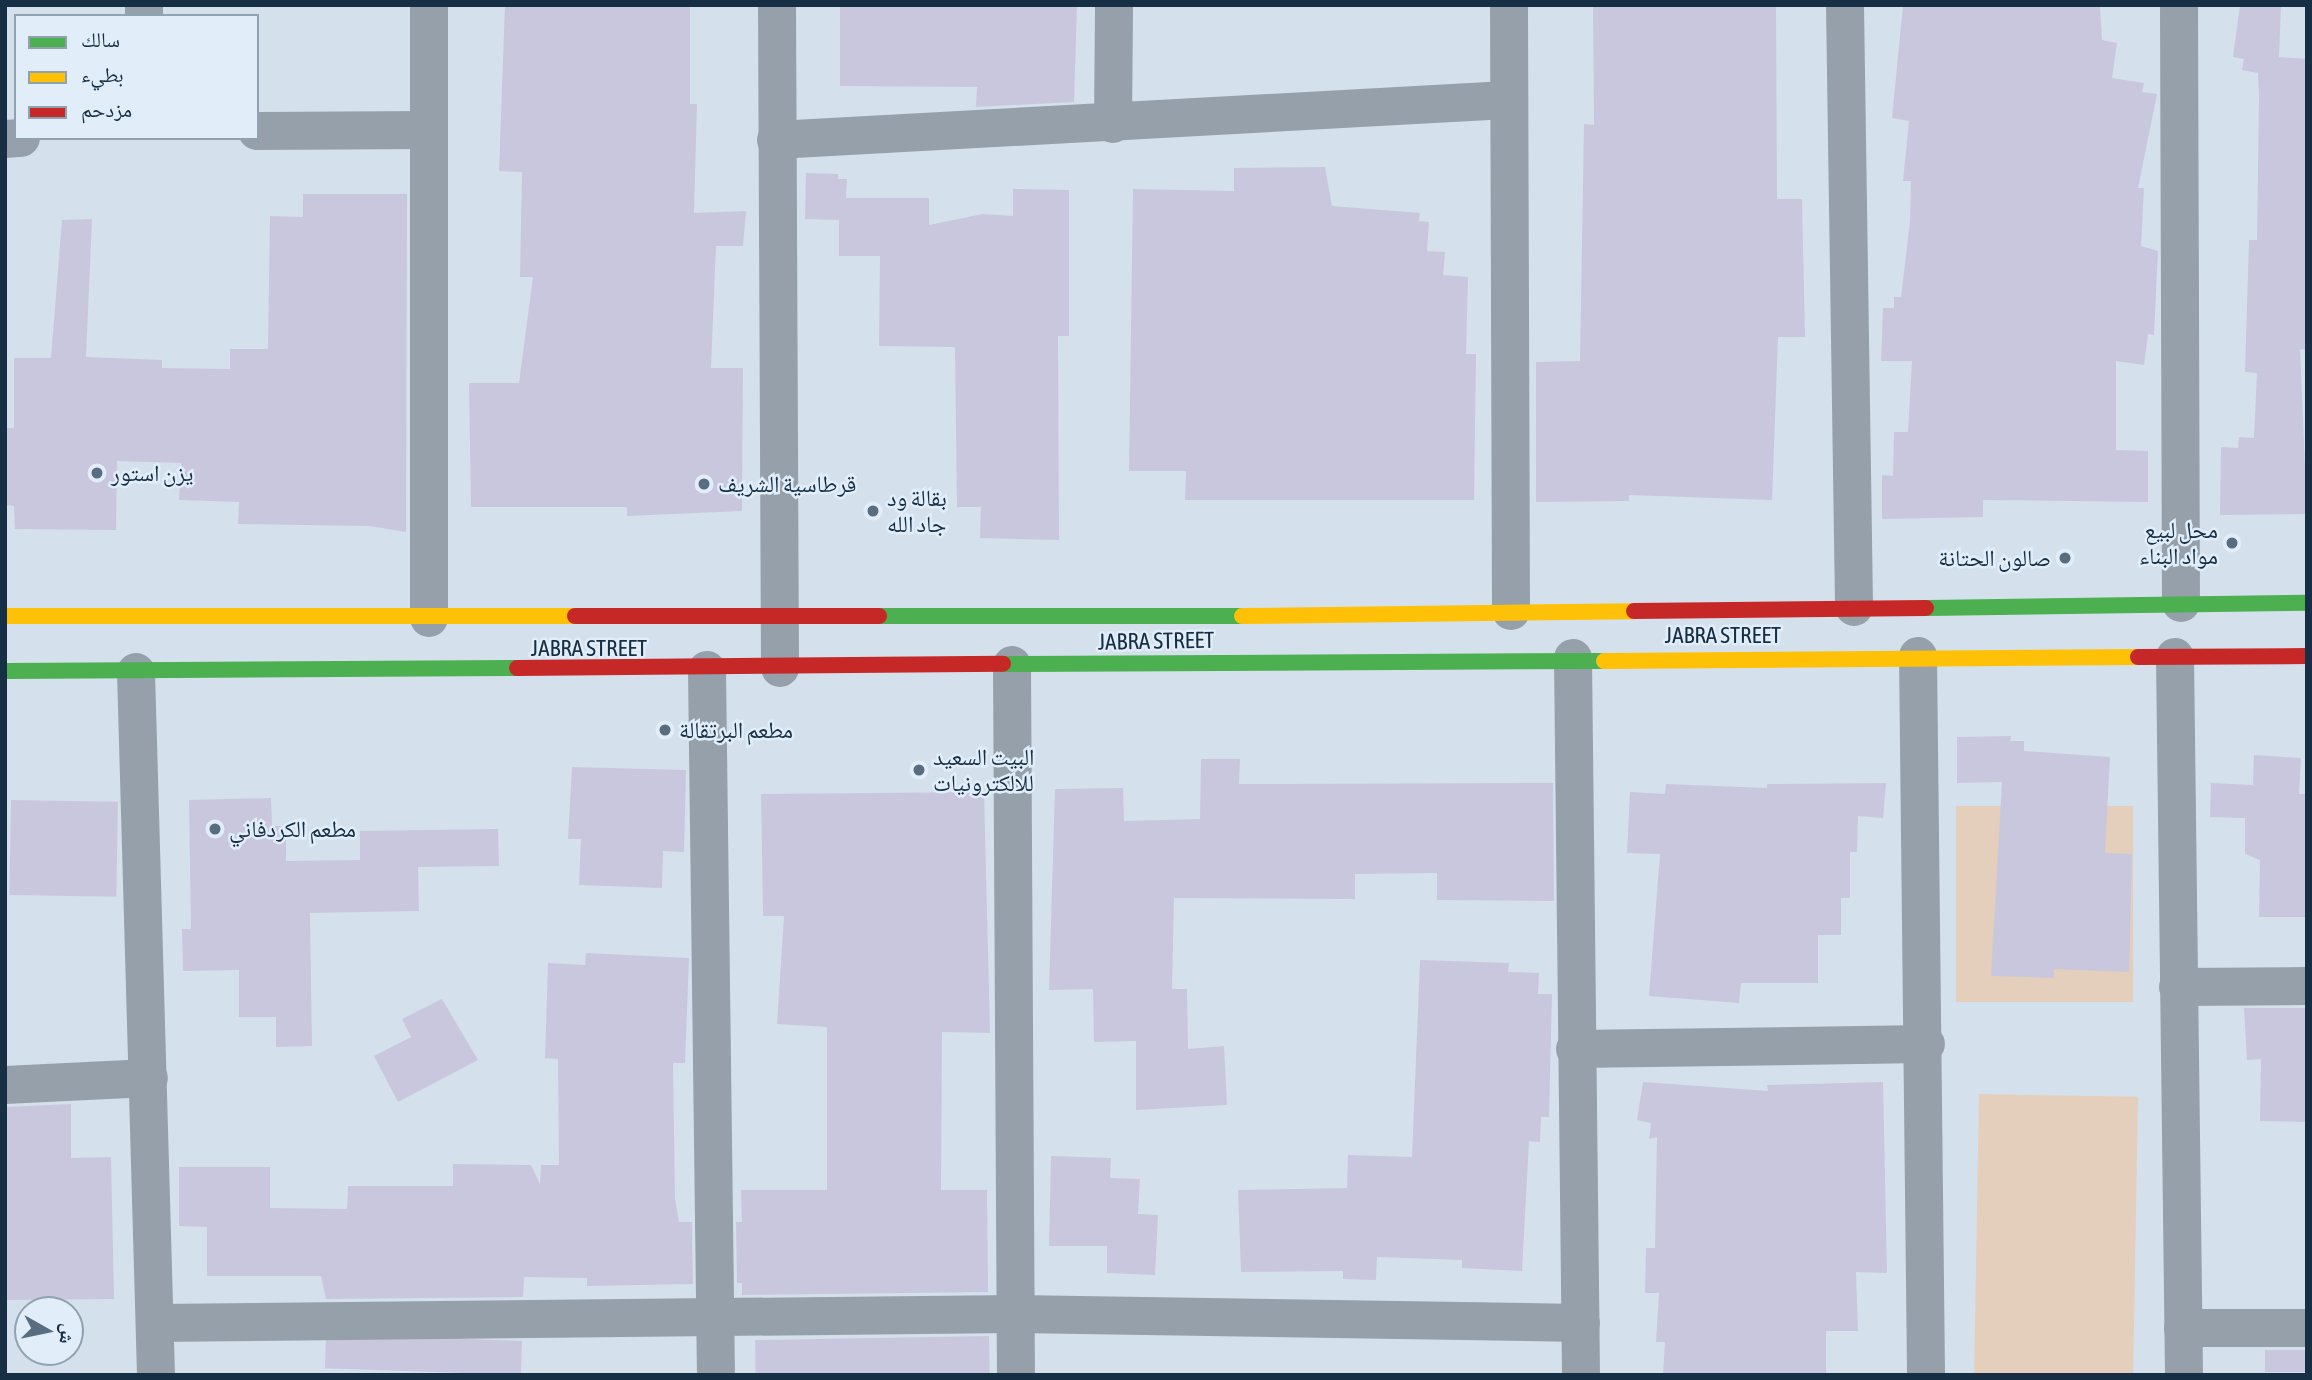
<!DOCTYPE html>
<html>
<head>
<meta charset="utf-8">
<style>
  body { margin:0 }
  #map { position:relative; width:2312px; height:1380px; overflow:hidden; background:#d4e1ec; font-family:"Asap Condensed","Noto Naskh Arabic",sans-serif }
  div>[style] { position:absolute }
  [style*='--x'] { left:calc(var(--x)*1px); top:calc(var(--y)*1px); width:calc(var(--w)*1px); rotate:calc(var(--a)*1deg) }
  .green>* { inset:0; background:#e3cfbc; transform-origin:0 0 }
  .building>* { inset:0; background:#c9c7dd; transform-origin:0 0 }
  .street>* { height:38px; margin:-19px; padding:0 19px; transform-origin:19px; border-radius:19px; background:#95a0ab }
  .fast>* { height:16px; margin:-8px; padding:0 8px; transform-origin:8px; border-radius:8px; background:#4caf50 }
  .slow>* { height:16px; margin:-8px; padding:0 8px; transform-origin:8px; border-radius:8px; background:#ffc107 }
  .jam>* { height:16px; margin:-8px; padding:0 8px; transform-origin:8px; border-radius:8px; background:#c62828 }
  .dots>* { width:19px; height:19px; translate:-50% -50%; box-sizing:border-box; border:4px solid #e1edf8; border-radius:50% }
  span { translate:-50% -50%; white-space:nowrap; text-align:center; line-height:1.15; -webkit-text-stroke:5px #e1edf8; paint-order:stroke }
  .poi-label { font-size:23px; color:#162f44 }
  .left { translate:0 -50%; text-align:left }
  .right { translate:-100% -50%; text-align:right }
  .street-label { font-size:23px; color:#162f44 }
  .frame { position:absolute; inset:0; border:7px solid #162f44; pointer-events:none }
  .legend { position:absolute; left:14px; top:14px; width:245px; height:126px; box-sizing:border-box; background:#e1edf8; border:2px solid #90a1b0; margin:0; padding:9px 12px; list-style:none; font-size:21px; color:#162f44 }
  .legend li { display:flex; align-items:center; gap:14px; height:35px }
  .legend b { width:35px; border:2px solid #90a1b0 }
  .north { position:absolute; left:14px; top:1296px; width:70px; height:70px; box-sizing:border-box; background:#e1edf8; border:2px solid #90a1b0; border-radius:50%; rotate:99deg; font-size:19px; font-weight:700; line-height:28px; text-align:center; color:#162f44 }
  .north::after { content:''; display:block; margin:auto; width:24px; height:32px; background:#586d7f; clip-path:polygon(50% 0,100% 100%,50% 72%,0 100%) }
</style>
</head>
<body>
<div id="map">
  <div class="green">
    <div style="left:1956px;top:806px;width:177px;height:196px"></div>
    <div style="left:1979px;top:1094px;width:159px;height:281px;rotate:1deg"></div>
  </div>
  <div class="building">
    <div style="clip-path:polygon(505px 5px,690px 5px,690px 104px,697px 104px,694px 213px,746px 211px,743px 246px,716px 246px,711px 368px,743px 368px,742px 511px,627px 516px,627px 507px,471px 507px,469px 383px,519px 383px,533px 277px,520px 277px,522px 172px,499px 171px)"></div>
    <div style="clip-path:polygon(840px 5px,1077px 5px,1074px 102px,976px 107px,977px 87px,840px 86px)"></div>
    <div style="clip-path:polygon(1593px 5px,1776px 5px,1777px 199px,1802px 199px,1805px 337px,1778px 337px,1772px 500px,1629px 495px,1629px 501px,1536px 502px,1536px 362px,1580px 361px,1584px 124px,1594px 125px)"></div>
    <div style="clip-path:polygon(1903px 5px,2100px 5px,2102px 40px,2117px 43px,2112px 78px,2144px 83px,2142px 92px,2157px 94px,2138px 188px,2144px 188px,2141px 246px,2158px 251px,2154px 335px,2148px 334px,2144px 365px,2116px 361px,2116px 450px,2148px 451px,2148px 502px,1983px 500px,1983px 517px,1882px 519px,1882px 475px,1893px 476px,1894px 432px,1908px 432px,1912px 361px,1881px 361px,1883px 308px,1894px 308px,1894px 297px,1901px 297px,1910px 221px,1911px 181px,1903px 181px,1909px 121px,1892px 118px)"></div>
    <div style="clip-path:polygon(2240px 5px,2281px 5px,2279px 57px,2307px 59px,2307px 350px,2300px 349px,2307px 514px,2220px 515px,2221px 447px,2238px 448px,2239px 437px,2254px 438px,2257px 373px,2245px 372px,2249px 240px,2257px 240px,2259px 95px,2258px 73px,2242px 70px,2244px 59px,2233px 57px)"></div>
    <div style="clip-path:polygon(1325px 167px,1332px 206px,1420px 213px,1419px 221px,1429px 222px,1427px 251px,1445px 252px,1443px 275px,1468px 277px,1466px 354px,1476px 354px,1474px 500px,1185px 500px,1186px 471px,1129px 471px,1133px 189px,1234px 191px,1234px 168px)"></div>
    <div style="clip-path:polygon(806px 173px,838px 174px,838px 179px,847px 179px,846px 198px,929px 198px,929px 225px,983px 214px,1013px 216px,1013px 189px,1069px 190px,1069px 336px,1058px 336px,1059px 540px,980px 538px,981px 507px,957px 507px,955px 347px,879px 346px,880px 256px,839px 256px,839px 220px,805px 219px)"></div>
    <div style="clip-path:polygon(303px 194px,407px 194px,406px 532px,370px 526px,238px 524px,239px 502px,179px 500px,181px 463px,117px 461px,116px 530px,15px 529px,14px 506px,5px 505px,5px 428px,14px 428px,14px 358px,51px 358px,62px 220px,92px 219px,86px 357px,162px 360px,162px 368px,230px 369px,230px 349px,268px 349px,270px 216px,303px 217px)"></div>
    <div style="clip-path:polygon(2011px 736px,2010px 741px,2024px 741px,2024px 751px,2110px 757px,2105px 853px,2132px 854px,2129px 972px,2054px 969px,2054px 978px,1991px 976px,2002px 782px,1957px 783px,1957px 737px)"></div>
    <div style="clip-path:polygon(2254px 755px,2301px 758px,2299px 794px,2307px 794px,2307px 917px,2259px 917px,2260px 860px,2245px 854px,2245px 818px,2210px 817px,2211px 783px,2253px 785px)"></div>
    <div style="clip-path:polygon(1201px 759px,1240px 759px,1239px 784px,1553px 783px,1554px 901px,1437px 900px,1437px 873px,1355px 874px,1355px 899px,1174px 898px,1172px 989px,1187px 989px,1188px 1049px,1224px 1046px,1227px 1105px,1136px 1110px,1136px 1041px,1094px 1042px,1093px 989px,1049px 990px,1055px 789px,1123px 788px,1124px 821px,1200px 819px)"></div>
    <div style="clip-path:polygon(572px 767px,686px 770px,684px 852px,663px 851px,662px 888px,579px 885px,581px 839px,568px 839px)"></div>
    <div style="clip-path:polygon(1886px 783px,1883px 818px,1858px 816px,1857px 852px,1850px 852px,1850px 898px,1841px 898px,1841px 935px,1818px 935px,1818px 983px,1741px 983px,1739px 1003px,1649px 996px,1660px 854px,1627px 853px,1630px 792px,1665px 794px,1666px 784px,1767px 788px,1767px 784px)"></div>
    <div style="clip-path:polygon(984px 792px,990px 1033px,942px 1032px,941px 1190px,987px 1190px,988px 1292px,742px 1295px,742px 1283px,737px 1283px,736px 1222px,742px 1222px,741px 1190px,827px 1190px,827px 1027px,777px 1024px,784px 916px,763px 916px,761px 794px)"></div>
    <div style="clip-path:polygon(271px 798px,272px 826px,286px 826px,286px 861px,360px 860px,360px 831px,498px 829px,499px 866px,418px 867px,419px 911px,310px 913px,312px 1046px,276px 1047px,276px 1017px,239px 1017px,239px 970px,183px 971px,182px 929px,191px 929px,189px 800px)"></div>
    <div style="left:11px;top:800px;width:107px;height:95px;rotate:1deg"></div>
    <div style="clip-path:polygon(586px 953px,689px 958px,685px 1063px,673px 1063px,675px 1199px,679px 1222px,692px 1222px,693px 1284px,587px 1286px,587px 1278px,524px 1277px,523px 1297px,326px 1299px,321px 1276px,207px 1276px,207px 1227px,179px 1226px,179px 1167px,270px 1167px,270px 1208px,347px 1209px,348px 1186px,453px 1186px,453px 1164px,531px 1165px,540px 1184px,541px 1165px,559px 1165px,558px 1059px,545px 1058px,548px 963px,585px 965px)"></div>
    <div style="clip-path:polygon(1420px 960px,1509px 963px,1508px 972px,1539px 973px,1538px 994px,1552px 994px,1549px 1117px,1541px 1117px,1540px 1142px,1529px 1141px,1522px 1271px,1462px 1268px,1462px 1260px,1377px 1257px,1376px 1280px,1343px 1279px,1343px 1271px,1241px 1272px,1238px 1190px,1347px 1188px,1348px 1155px,1412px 1157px)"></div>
    <div style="clip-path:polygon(442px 999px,478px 1060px,398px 1102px,374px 1056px,411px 1037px,402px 1019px)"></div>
    <div style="clip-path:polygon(2244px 1008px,2307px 1008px,2307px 1122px,2260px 1121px,2261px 1059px,2247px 1060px)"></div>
    <div style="clip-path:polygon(1643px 1082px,1768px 1091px,1767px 1085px,1883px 1082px,1887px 1273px,1856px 1272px,1858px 1331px,1826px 1331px,1826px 1374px,1663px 1375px,1665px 1342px,1656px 1342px,1659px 1293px,1645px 1293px,1646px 1248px,1655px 1248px,1657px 1137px,1649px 1139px,1651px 1123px,1637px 1120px)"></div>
    <div style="clip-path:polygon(71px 1104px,71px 1158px,111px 1157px,114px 1299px,5px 1300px,5px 1107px)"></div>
    <div style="clip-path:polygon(1051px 1156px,1111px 1158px,1110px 1178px,1140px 1179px,1138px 1214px,1158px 1215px,1155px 1275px,1107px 1273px,1107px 1246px,1049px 1246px)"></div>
    <div style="left:989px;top:1336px;width:39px;height:234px;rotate:89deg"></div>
    <div style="left:522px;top:1341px;width:34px;height:196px;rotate:92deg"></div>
    <div style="left:2265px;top:1350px;width:42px;height:22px"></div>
  </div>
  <div class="street">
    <div style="--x:144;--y:5;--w:11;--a:90"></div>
    <div style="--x:777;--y:5;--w:663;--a:89.74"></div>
    <div style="--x:1509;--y:5;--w:606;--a:89.81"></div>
    <div style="--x:1845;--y:5;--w:602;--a:89.14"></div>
    <div style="--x:2179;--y:5;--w:598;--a:89.81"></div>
    <div style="--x:1113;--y:124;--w:119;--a:-89.5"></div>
    <div style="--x:257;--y:131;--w:171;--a:-0.3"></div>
    <div style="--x:5;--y:139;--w:16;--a:-4"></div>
    <div style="--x:776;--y:140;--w:732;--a:-3.13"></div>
    <div style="--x:429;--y:618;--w:613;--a:-90"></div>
    <div style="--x:1918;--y:656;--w:719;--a:89.36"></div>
    <div style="--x:2175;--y:657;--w:718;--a:89.28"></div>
    <div style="--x:1573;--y:658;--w:717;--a:89.36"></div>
    <div style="--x:1012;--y:665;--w:710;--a:89.68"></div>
    <div style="--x:707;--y:670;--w:705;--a:89.27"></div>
    <div style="--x:136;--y:672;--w:703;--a:88.37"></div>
    <div style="--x:2178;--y:987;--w:129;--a:-0.4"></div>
    <div style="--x:1575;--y:1049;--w:351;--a:-0.8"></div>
    <div style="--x:5;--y:1085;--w:144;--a:-2.8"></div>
    <div style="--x:155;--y:1323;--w:861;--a:-0.6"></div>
    <div style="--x:1016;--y:1314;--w:565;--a:0.91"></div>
    <div style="--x:2183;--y:1328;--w:124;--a:0"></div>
  </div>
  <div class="fast">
    <div style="--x:1926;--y:608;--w:381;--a:-0.8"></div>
    <div style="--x:879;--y:616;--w:363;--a:0"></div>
    <div style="--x:1003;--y:664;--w:601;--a:-0.29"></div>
    <div style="--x:5;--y:671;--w:512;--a:-0.34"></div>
  </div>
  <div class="slow">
    <div style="--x:5;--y:616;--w:570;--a:0"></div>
    <div style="--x:1242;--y:616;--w:392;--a:-0.7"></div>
    <div style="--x:1604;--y:661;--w:534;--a:-0.43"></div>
  </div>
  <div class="jam">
    <div style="--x:1634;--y:611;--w:292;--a:-0.6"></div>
    <div style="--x:575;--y:616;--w:304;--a:0"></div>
    <div style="--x:2138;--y:657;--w:169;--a:-0.3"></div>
    <div style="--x:517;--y:668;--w:486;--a:-0.5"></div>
  </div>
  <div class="dots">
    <div style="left:97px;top:473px;background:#586d7f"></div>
    <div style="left:704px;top:484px;background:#586d7f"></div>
    <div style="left:873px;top:511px;background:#586d7f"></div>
    <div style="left:2232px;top:543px;background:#586d7f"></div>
    <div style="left:2065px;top:558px;background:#586d7f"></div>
    <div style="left:665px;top:730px;background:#586d7f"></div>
    <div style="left:919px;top:770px;background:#586d7f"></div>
    <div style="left:215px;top:829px;background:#586d7f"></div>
  </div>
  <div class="poi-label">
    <span class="left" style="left:111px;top:473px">يزن استور</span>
    <span class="left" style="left:718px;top:484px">قرطاسية الشريف</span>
    <span class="left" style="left:887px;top:511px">بقالة ود<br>جاد الله</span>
    <span class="right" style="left:2218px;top:543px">محل لبيع<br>مواد البناء</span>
    <span class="right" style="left:2051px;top:558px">صالون الحتانة</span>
    <span class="left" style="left:679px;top:730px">مطعم البرتقالة</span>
    <span class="left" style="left:933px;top:770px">البيت السعيد<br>للالكترونيات</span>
    <span class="left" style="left:229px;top:829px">مطعم الكردفاني</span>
  </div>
  <div class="street-label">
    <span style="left:1723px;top:635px">JABRA STREET</span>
    <span style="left:1156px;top:641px;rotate:-1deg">JABRA STREET</span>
    <span style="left:589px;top:648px">JABRA STREET</span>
  </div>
  <div class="frame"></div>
  <ul class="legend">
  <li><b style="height:9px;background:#4caf50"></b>سالك</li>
  <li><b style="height:9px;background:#ffc107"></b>بطيء</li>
  <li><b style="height:9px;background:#c62828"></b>مزدحم</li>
  </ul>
  <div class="north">ش</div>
</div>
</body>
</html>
